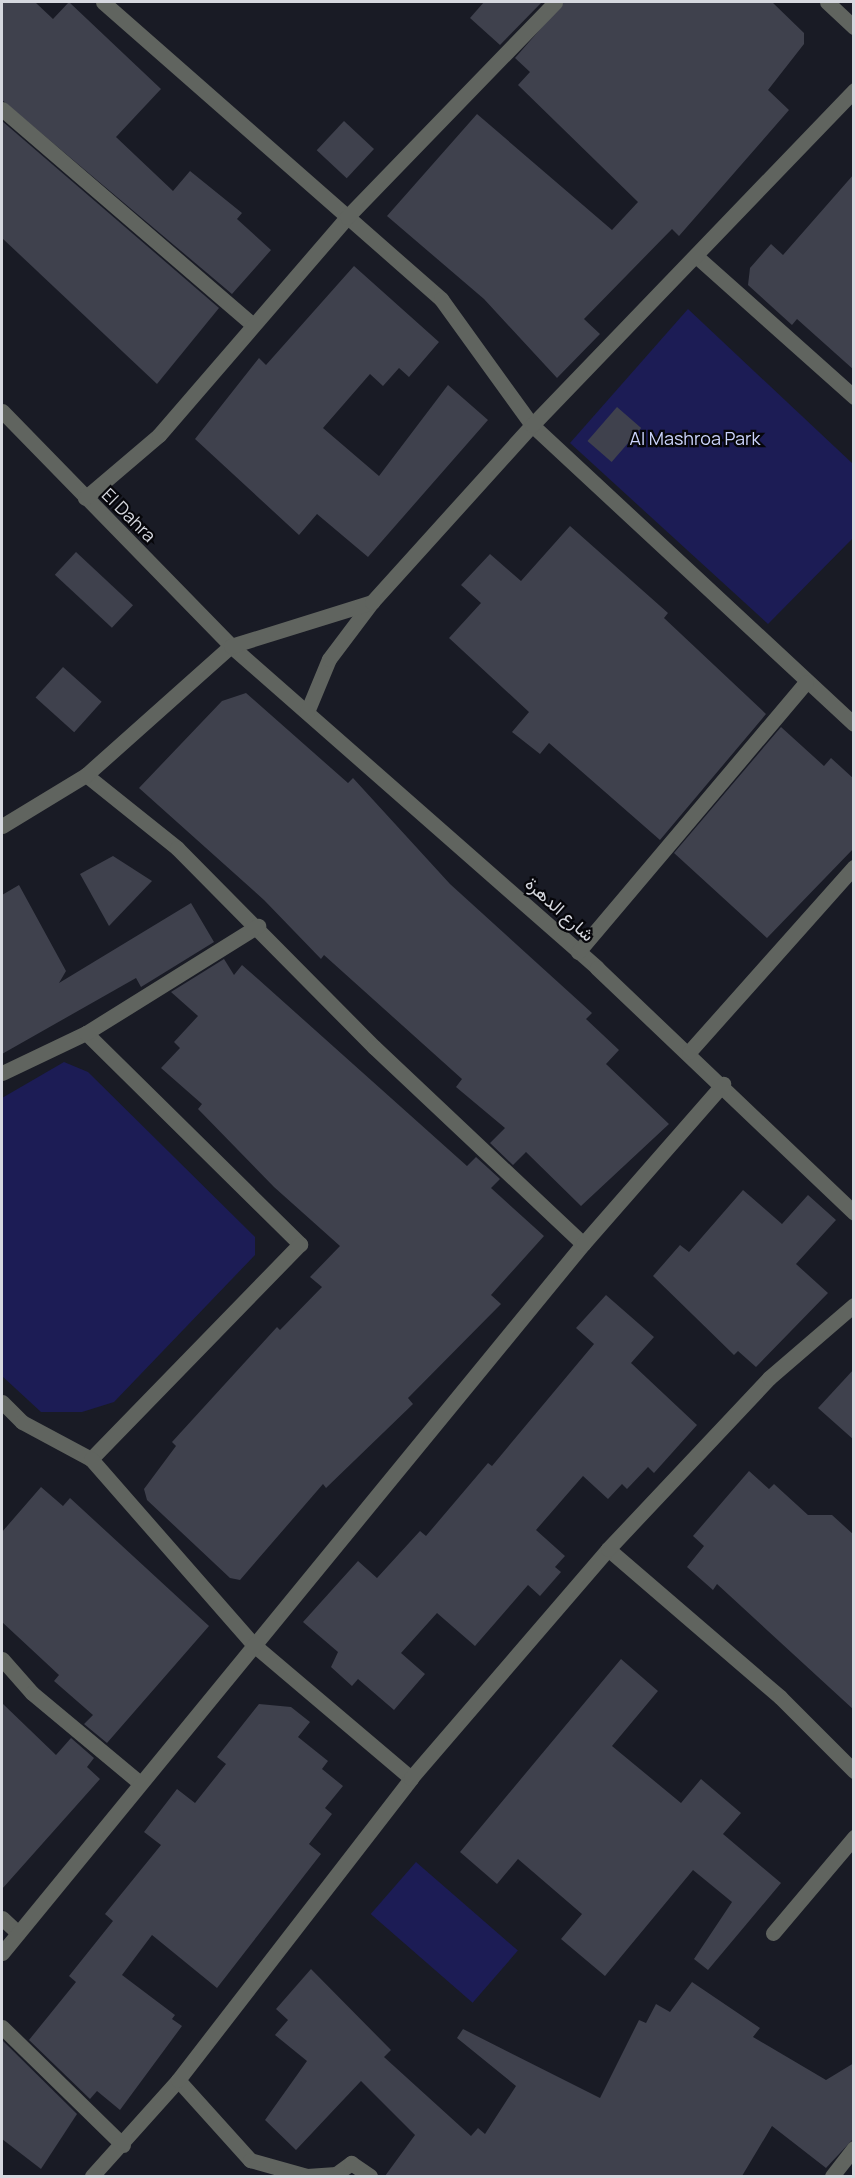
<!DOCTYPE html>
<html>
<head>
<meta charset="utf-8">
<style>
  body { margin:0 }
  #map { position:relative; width:855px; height:2178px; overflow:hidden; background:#191b25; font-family:Manrope,Vazirmatn,sans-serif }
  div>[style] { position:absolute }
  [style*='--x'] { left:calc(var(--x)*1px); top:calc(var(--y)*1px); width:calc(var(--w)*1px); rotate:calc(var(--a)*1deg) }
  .green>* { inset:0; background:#1c1c55; transform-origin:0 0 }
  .building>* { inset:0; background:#3f414d; transform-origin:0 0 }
  .minor>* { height:15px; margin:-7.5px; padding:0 7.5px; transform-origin:7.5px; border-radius:7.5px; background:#60645f }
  span { translate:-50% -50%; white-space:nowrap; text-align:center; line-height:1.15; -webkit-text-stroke:4.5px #06060a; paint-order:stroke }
  .park-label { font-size:18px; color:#ccd4fc }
  .street-label { font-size:18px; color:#d6d8df }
  .frame { position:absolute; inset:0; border:3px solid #d6d8df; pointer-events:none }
</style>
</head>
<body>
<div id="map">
  <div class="green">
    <div style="clip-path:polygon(688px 309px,853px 464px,853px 538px,768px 624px,570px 443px)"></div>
    <div style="clip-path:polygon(64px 1062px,88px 1072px,255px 1237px,255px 1255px,114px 1402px,82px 1412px,41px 1412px,2px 1376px,2px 1098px)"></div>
    <div style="left:416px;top:1862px;width:135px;height:69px;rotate:41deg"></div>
  </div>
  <div class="building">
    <div style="clip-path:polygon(2px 2px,35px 2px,53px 19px,69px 2px,161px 89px,116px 137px,173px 191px,190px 171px,242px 213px,237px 219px,271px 250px,232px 294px,2px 100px)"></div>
    <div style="clip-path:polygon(484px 2px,542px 2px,500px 45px,470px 18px)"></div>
    <div style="clip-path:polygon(564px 2px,772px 2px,804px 33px,804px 44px,768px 90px,789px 110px,679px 236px,672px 229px,584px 319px,600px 334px,557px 378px,484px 299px,387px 216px,477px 114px,612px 230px,638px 202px,518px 85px,530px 72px,515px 58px)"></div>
    <div style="clip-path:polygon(2px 121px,219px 308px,157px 384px,2px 238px)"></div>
    <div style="left:344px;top:121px;width:41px;height:40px;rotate:43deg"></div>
    <div style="clip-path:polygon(854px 174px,854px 370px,797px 319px,792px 325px,748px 285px,750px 268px,771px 244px,783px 255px)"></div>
    <div style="clip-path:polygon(354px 266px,439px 342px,409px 377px,399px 368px,383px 386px,370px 374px,323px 428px,379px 476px,448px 385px,488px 420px,368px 557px,317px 514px,299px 535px,195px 439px,259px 358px,266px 365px)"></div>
    <div style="left:617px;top:407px;width:32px;height:45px;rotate:41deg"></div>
    <div style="clip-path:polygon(570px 526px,668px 613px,664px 618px,766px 714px,660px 840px,549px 743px,540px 754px,512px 732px,529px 712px,449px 638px,481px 603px,461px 585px,490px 554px,521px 581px)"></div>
    <div style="left:76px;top:552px;width:78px;height:31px;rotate:43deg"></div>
    <div style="left:63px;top:667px;width:52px;height:41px;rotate:42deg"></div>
    <div style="clip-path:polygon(246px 693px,348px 783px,353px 778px,450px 884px,592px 1013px,586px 1019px,619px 1050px,606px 1064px,669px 1124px,581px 1206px,526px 1152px,513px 1165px,490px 1143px,505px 1128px,456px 1087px,462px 1079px,324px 955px,321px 959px,264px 900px,139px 788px,222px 701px)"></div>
    <div style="clip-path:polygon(781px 727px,824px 766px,831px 758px,854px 779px,854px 848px,767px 938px,674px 853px)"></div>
    <div style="clip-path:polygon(113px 856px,152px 881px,109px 926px,80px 874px)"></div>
    <div style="clip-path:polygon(19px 885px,66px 971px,59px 983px,191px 903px,214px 942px,141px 987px,136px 978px,2px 1054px,2px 895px)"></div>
    <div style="clip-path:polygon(224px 959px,234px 975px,242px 965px,258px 979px,467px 1166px,476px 1157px,500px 1179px,491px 1188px,544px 1236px,491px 1295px,501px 1304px,408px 1398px,413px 1404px,326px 1488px,323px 1484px,240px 1580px,230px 1578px,147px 1500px,144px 1489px,176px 1446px,172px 1442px,277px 1327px,280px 1330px,322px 1287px,310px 1277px,340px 1246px,274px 1187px,198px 1109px,202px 1104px,161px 1068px,180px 1048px,174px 1042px,198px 1016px,171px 992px)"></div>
    <div style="clip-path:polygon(743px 1190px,782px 1224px,808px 1195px,836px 1220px,796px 1264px,828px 1293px,756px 1367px,738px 1351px,734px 1355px,653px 1276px,680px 1245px,689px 1252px)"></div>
    <div style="clip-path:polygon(606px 1295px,654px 1337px,631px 1363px,697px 1425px,654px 1473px,648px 1467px,627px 1489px,622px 1484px,608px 1499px,583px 1476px,536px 1530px,565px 1556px,555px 1567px,561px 1572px,540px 1596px,528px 1585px,475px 1646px,437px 1613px,401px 1653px,425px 1674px,394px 1710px,358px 1679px,352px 1686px,331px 1667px,338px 1652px,303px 1622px,358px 1561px,377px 1578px,420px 1531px,426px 1536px,488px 1463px,492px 1466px,594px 1344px,576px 1328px)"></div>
    <div style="clip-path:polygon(854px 1369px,854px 1440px,818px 1408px)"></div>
    <div style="clip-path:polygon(749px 1471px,769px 1489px,774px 1484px,808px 1515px,832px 1515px,854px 1535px,854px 1710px,717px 1584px,713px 1590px,687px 1567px,704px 1546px,693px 1536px)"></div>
    <div style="clip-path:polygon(41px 1487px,63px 1506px,70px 1498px,209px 1626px,107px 1743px,84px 1724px,93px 1715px,54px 1681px,59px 1675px,2px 1622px,2px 1532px)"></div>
    <div style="clip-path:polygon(621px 1659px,658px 1691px,612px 1746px,681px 1803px,701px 1779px,741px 1813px,723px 1834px,781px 1883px,708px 1970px,694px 1959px,732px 1902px,693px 1870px,605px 1976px,561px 1939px,582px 1914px,518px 1859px,497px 1884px,460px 1852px)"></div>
    <div style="clip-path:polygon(2px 1703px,56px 1755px,71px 1738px,94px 1758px,87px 1767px,100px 1779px,2px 1889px)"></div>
    <div style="clip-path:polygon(259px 1704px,291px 1707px,310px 1722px,298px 1737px,328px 1761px,322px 1769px,343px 1786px,325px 1808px,332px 1814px,309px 1844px,321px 1854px,217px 1988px,152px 1935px,122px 1975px,175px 2015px,172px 2019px,182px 2026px,120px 2110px,97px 2091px,90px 2099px,29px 2040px,76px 1982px,69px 1976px,113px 1921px,105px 1914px,161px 1845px,144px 1832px,177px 1789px,195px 1803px,226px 1764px,217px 1757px)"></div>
    <div style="clip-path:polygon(311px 1969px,391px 2050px,384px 2057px,471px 2136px,478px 2128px,485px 2134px,516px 2086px,457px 2038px,463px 2029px,600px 2098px,639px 2020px,646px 2023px,656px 2004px,670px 2012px,692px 1982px,760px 2028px,753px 2037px,826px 2080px,854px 2063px,854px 2138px,826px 2168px,772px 2126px,742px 2176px,385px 2176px,415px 2135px,361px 2081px,296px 2150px,265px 2120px,307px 2061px,275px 2035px,288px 2020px,276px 2009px)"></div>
    <div style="clip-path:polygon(2px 2040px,77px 2114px,41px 2169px,2px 2139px)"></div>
  </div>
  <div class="minor">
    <div style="--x:103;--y:2;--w:450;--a:41.3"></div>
    <div style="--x:441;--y:299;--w:155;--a:54.2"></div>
    <div style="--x:532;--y:425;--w:439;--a:42.9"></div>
    <div style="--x:827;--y:2;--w:37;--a:43"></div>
    <div style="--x:2;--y:109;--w:331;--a:40.7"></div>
    <div style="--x:696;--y:256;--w:212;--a:41.7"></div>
    <div style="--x:2;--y:411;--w:328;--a:45.7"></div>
    <div style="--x:231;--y:646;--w:487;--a:41.3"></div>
    <div style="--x:597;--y:968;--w:355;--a:43.6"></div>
    <div style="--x:85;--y:498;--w:97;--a:-40.4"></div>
    <div style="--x:159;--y:435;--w:288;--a:-49.2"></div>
    <div style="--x:347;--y:217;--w:299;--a:-45.9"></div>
    <div style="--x:307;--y:712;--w:57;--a:-67.5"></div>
    <div style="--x:329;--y:659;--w:71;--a:-53"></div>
    <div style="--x:86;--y:775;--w:117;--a:38.7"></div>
    <div style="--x:177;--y:848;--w:280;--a:45.3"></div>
    <div style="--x:374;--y:1047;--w:287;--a:43.3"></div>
    <div style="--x:2;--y:826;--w:98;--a:-31.3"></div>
    <div style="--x:86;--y:775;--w:194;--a:-41.7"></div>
    <div style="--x:231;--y:646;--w:148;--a:-17.3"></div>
    <div style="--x:372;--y:602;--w:239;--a:-47.9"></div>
    <div style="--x:532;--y:425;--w:465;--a:-46.1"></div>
    <div style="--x:578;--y:952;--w:353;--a:-49.8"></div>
    <div style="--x:86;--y:1033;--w:301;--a:44.6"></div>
    <div style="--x:300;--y:1244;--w:300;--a:134.2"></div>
    <div style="--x:689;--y:1052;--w:248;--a:-48.3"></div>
    <div style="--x:2;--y:1073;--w:93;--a:-25.5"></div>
    <div style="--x:86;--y:1033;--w:203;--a:-31.9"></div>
    <div style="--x:2;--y:1402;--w:28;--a:45"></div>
    <div style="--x:22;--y:1422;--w:78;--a:28.2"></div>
    <div style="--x:91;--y:1459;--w:247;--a:48.8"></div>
    <div style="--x:254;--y:1645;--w:206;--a:40.3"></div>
    <div style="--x:608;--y:1549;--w:227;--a:40.7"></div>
    <div style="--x:780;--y:1697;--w:105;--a:45"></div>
    <div style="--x:2;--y:1659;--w:45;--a:48.6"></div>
    <div style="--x:32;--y:1693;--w:141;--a:39.8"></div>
    <div style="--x:2;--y:1918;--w:22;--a:43"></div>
    <div style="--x:773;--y:1933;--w:126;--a:-49.8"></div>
    <div style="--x:2;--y:1953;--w:917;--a:-50.67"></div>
    <div style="--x:583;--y:1244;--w:213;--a:-48.8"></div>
    <div style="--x:2;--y:2027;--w:169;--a:44.3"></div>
    <div style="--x:178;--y:2080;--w:108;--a:48"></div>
    <div style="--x:250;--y:2160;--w:59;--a:15.7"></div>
    <div style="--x:307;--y:2176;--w:29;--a:-4"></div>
    <div style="--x:336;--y:2174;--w:19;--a:-36"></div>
    <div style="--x:351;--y:2163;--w:23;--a:34"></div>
    <div style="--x:92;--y:2176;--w:129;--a:-48.1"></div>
    <div style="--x:178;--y:2080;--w:381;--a:-52.3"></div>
    <div style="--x:411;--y:1778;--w:302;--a:-49.3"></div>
    <div style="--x:608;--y:1549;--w:235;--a:-46.7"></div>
    <div style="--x:769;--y:1378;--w:112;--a:-40.7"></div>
    <div style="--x:832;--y:2176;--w:36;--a:-52"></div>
  </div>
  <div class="park-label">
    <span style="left:695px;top:438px">Al Mashroa Park</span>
  </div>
  <div class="street-label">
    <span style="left:129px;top:515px;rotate:45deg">El Dahra</span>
    <span style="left:560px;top:909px;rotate:42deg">شارع الدهرة</span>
  </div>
  <div class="frame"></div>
</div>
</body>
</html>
